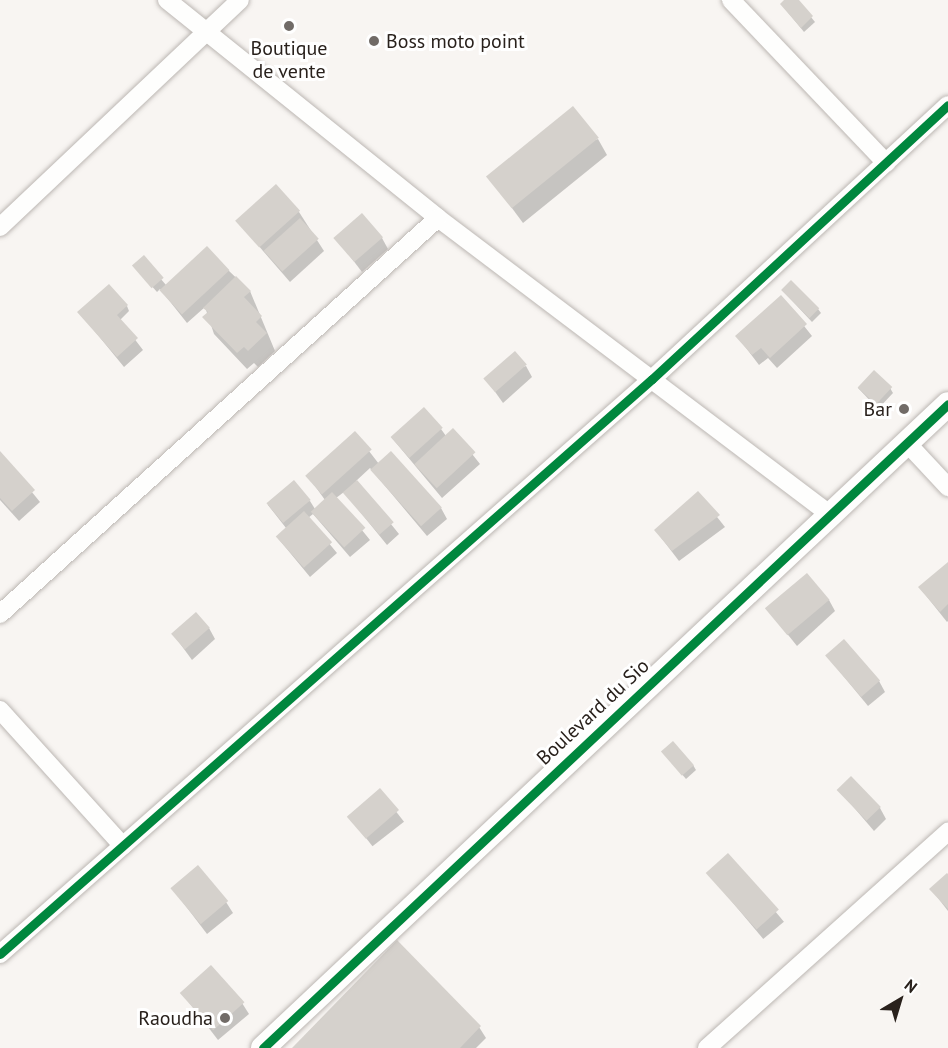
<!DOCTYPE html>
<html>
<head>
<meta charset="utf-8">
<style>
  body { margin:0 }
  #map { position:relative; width:948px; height:1048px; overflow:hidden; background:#f8f5f2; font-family:"PT Sans",sans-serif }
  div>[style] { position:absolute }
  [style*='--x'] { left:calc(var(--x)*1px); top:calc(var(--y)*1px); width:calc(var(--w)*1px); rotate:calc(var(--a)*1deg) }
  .shadow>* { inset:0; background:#0003; transform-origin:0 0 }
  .building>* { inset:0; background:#d5d1cc; transform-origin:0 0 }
  .roads { filter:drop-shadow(0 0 2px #bcb7b3) drop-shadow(0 0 2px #bcb7b3) }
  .minor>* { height:18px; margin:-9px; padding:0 9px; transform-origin:9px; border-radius:9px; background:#fefefd }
  .tertiary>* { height:24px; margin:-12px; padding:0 12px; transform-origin:12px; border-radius:12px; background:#fefefd }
  .cycleway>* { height:9px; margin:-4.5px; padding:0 4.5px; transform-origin:4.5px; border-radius:4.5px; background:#00873e }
  .dots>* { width:16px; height:16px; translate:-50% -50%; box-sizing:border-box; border:3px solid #fff; border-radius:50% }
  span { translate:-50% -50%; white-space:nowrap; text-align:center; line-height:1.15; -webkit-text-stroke:6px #fff; paint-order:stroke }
  .poi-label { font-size:20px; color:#29211c }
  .left { translate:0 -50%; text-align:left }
  .right { translate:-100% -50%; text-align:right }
  .street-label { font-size:20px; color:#29211c }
  .north { position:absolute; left:870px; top:970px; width:60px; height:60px; -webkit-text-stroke:4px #fff; paint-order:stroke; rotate:38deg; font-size:16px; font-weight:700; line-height:24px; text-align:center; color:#29211c }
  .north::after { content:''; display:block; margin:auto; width:21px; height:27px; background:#29211c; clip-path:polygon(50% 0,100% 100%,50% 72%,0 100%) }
</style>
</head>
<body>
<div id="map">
  <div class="shadow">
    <div style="clip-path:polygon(786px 0,797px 0,815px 22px,804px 32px,781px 4px)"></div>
    <div style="clip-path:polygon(598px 139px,607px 155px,523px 223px,488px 176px)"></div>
    <div style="clip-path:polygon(299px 212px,324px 251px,290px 282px,237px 221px)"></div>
    <div style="clip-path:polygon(336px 238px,382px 238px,388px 249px,362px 272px)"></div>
    <div style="clip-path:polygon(143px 258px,166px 285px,228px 270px,250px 291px,275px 351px,258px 367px,254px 363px,247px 369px,214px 334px,205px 307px,187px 323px,160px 289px,157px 292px,134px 266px)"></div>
    <div style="clip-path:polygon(783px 291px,818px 309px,821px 313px,812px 322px)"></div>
    <div style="clip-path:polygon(781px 297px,812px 336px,777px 368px,768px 358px,759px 365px,737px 336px)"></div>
    <div style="clip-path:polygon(127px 306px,129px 311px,120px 320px,143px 350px,124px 367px,79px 312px)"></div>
    <div style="clip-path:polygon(526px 366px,532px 377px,503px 403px,486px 379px)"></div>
    <div style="clip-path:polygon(858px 388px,890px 388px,893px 393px,878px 409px)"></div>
    <div style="clip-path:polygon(441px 429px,446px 436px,453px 430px,480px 464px,442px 498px,392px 438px)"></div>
    <div style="clip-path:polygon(355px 433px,379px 464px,441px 508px,447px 519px,427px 536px,370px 468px,356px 481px,399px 534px,387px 545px,344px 492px,336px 498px,370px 540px,350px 557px,313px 514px,308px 518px,337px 553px,310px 577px,277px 537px,286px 528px,268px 505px,310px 501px,315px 509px,325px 500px,307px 475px)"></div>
    <div style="clip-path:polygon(0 453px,40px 502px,19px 521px,0 500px)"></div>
    <div style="clip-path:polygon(698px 493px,725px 527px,679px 561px,656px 531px)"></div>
    <div style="clip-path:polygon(948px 564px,948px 621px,947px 622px,920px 588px)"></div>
    <div style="clip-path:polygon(829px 600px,835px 611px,797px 646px,768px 610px)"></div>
    <div style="clip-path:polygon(209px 628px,215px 639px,192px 660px,173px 634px)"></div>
    <div style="clip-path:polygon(827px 656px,879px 681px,885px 692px,868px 706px)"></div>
    <div style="clip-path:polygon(663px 752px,693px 765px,696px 770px,686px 779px)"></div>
    <div style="clip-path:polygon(839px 790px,880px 808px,886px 819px,874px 831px)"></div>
    <div style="left:380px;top:791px;width:39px;height:40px;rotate:52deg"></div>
    <div style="left:728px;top:855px;width:87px;height:27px;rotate:50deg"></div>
    <div style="clip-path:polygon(948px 876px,948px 911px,931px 889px)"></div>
    <div style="clip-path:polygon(172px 888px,226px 902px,233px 913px,207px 934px)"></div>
    <div style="clip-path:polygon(397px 943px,479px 1027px,486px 1038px,476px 1048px,293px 1048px)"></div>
    <div style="clip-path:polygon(181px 992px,242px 1003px,249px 1014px,218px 1040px)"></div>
  </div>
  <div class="building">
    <div style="clip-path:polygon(784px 0,799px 0,813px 16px,801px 28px,780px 4px)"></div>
    <div style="left:573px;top:106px;width:41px;height:112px;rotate:51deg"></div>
    <div style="left:276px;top:184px;width:36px;height:55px;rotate:48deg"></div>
    <div style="left:362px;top:213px;width:32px;height:38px;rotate:49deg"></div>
    <div style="left:300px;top:218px;width:28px;height:49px;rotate:48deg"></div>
    <div style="left:207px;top:246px;width:33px;height:65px;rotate:47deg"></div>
    <div style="left:144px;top:255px;width:30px;height:16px;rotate:49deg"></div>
    <div style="clip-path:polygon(236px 276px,251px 291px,244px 297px,262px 316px,256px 322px,267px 333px,248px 351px,244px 347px,237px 353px,202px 317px,208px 312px,203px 308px)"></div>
    <div style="left:791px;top:280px;width:40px;height:14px;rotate:45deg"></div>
    <div style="clip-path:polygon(109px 284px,128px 305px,117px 315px,138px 338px,117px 357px,77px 312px)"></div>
    <div style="clip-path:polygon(781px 295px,807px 324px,770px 358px,761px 348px,752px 355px,735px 336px)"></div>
    <div style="left:515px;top:351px;width:18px;height:42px;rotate:49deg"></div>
    <div style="left:874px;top:370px;width:25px;height:24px;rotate:43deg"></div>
    <div style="left:424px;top:407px;width:28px;height:45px;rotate:48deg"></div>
    <div style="left:453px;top:428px;width:33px;height:53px;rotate:47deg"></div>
    <div style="left:355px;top:431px;width:25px;height:67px;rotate:48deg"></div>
    <div style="clip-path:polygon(0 451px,35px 490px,12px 511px,0 498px)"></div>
    <div style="left:391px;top:451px;width:76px;height:28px;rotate:48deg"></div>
    <div style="left:294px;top:480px;width:26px;height:36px;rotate:50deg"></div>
    <div style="left:357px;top:480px;width:56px;height:19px;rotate:49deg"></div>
    <div style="clip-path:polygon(698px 491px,720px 515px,672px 551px,654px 530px)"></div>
    <div style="left:332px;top:492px;width:49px;height:29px;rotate:47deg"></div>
    <div style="left:304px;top:511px;width:42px;height:38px;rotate:48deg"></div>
    <div style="clip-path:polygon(948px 562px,948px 604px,940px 612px,918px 587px)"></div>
    <div style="left:807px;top:573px;width:35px;height:55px;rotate:50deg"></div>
    <div style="left:196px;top:612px;width:21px;height:33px;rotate:49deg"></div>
    <div style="left:844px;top:639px;width:55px;height:25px;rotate:49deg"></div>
    <div style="left:673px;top:741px;width:32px;height:16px;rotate:49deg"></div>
    <div style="left:851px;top:776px;width:43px;height:20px;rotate:46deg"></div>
    <div style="left:380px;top:788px;width:29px;height:44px;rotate:49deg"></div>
    <div style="left:728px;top:853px;width:76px;height:30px;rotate:48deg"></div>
    <div style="left:198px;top:865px;width:47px;height:36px;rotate:50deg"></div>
    <div style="clip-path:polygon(947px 873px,948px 874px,948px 909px,929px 889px)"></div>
    <div style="clip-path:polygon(397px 940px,481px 1026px,460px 1048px,292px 1048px)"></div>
    <div style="left:211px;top:965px;width:50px;height:42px;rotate:48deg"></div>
  </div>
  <div class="roads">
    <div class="minor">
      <div style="--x:167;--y:0;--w:348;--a:38.8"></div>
      <div style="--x:438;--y:218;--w:490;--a:37.1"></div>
      <div style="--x:731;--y:0;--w:225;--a:46.4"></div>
      <div style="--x:0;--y:227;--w:330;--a:-43.4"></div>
      <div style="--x:906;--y:442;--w:62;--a:47"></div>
      <div style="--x:0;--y:614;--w:590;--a:-42.12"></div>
      <div style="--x:0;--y:710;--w:183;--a:47.9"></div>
      <div style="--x:0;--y:954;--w:869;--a:-41.41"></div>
      <div style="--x:652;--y:379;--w:403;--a:-42.8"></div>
      <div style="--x:707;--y:1048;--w:324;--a:-41.9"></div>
    </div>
    <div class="tertiary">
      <div style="--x:263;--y:1048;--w:940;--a:-43.23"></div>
    </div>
  </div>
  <div class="cycleway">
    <div style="--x:0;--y:954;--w:869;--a:-41.41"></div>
    <div style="--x:652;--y:379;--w:403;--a:-42.8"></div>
    <div style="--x:263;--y:1048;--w:940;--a:-43.23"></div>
  </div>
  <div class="dots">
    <div style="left:289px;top:26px;background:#716b67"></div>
    <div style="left:374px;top:41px;background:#716b67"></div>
    <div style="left:904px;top:409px;background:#716b67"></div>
    <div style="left:225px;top:1018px;background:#716b67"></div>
  </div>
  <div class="poi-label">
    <span class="left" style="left:386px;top:41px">Boss moto point</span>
    <span style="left:289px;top:60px">Boutique<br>de vente</span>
    <span class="right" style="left:892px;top:409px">Bar</span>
    <span class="right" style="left:213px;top:1018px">Raoudha</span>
  </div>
  <div class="street-label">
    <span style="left:593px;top:712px;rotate:-43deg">Boulevard du Sio</span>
  </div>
  <div class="north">N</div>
</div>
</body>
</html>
